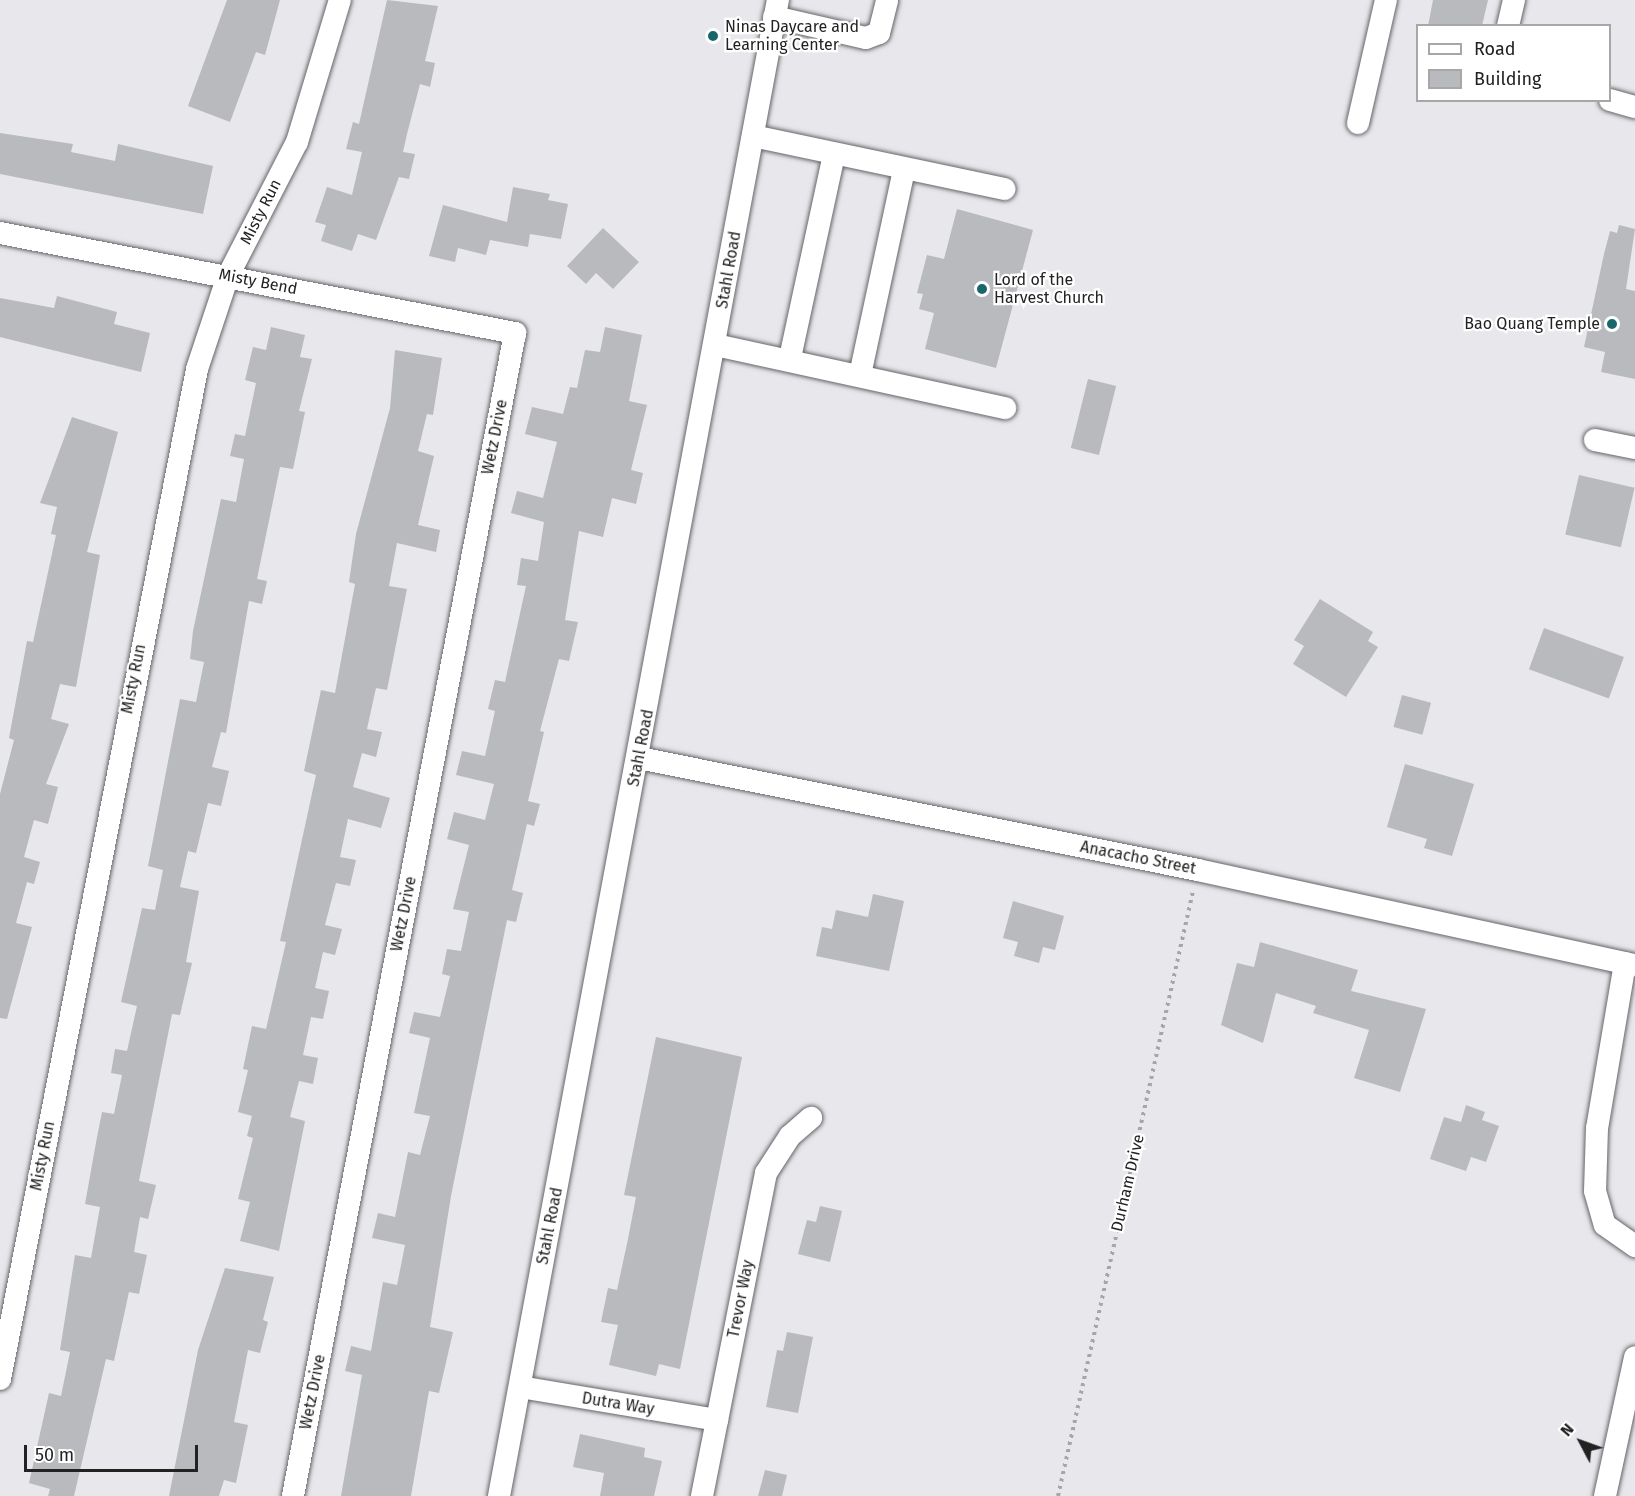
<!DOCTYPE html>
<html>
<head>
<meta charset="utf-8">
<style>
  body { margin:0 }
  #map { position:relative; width:1635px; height:1496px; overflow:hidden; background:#e8e7eb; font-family:"Fira Sans",sans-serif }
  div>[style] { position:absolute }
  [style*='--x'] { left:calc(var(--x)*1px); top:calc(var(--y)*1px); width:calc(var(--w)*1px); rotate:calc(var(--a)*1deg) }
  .building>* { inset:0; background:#b9babe; transform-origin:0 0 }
  .path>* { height:4px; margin-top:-2px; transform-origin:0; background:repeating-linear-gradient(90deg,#a6a6a9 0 3px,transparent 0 7.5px) }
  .roads { filter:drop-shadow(0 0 2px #666569) drop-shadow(0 0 2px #666569) }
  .minor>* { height:22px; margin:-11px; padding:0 11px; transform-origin:11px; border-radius:11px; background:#fff }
  .dots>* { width:16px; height:16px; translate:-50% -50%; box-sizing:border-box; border:3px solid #fff; border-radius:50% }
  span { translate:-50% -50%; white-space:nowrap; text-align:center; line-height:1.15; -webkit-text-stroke:4.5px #fff; paint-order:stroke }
  .poi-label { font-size:16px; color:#222223 }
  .left { translate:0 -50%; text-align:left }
  .right { translate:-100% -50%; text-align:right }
  .street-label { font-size:16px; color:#222223 }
  .legend { position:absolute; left:1416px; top:24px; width:195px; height:78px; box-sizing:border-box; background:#fff; border:2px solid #a7a7a7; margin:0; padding:8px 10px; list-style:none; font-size:18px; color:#222223 }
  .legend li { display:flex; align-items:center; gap:12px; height:30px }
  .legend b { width:30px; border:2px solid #a7a7a7 }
  .north { position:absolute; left:1551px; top:1412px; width:60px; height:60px; -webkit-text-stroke:4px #fff; paint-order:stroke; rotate:311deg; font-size:16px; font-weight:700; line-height:24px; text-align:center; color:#222223 }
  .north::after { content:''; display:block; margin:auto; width:21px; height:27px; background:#222223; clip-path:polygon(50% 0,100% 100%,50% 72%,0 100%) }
  .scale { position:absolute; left:24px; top:1445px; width:174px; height:27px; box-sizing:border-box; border:3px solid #222223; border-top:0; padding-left:8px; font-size:18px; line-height:21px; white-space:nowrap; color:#222223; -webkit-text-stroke:4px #fff; paint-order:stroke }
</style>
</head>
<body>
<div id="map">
  <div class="building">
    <div style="clip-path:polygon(227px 0,280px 0,265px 55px,256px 52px,230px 122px,188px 106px)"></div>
    <div style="clip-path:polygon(387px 0,438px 6px,425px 61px,435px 63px,430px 87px,420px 84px,407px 134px,403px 152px,415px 154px,409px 179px,399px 177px,376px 240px,358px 234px,352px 251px,321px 241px,326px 225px,315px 222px,327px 187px,352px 195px,362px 152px,346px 149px,353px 122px,359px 124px)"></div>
    <div style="clip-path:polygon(1433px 0,1488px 0,1482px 26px,1428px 26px)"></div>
    <div style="clip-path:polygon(0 133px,73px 144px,71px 152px,115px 161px,118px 144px,213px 166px,203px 214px,0 174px)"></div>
    <div style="clip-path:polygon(513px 187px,550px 194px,548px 200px,568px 204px,561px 239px,530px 234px,528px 247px,490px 240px,486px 255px,458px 248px,455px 262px,429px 256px,443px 205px,507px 222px)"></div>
    <div style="clip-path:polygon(957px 209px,1033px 230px,996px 368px,925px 349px,934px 313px,919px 309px,923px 294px,917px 293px,927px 255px,944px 259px)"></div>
    <div style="clip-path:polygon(1619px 225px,1635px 229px,1626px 289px,1635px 291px,1635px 379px,1601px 372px,1605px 352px,1584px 347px,1604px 254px,1610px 231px,1617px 233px)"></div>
    <div style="clip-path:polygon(603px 228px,639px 262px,613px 289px,596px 273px,586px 284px,567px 266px)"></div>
    <div style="clip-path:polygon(57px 296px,117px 312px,114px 324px,150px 333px,141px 372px,0 337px,0 298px,54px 308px)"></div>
    <div style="clip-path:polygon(271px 327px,305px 335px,300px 357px,312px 359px,299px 411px,305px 412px,293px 469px,280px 467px,257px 579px,267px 581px,262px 604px,249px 601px,226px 733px,221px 732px,212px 767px,229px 771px,221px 806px,208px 803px,196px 853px,188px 851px,180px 887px,199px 891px,186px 962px,192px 963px,180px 1015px,172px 1014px,139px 1181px,156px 1185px,148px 1219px,140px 1217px,134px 1252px,147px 1255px,139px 1294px,129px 1292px,114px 1361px,106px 1359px,74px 1496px,48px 1496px,50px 1489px,29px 1483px,49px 1393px,61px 1396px,70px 1352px,60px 1350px,75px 1255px,91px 1258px,100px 1207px,85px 1204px,97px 1137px,102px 1112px,114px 1114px,122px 1075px,111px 1073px,115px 1049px,127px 1051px,137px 1006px,121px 1002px,142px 908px,155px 910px,163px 870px,148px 866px,180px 699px,196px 702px,204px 662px,190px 659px,193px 631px,221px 499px,236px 502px,244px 459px,230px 456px,235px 434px,245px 436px,256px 383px,245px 380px,253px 347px,266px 350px)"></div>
    <div style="clip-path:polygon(605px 327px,642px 335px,629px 401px,647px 405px,631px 470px,643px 473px,636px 504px,612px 498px,603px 537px,579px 531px,565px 620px,578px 622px,569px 661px,559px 659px,540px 731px,544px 732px,528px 801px,540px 804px,534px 826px,527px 824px,512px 890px,523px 893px,516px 922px,507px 920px,451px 1196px,430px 1327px,453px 1332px,439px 1393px,429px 1391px,411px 1496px,341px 1496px,362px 1375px,345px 1371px,351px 1346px,371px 1351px,383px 1282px,397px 1285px,405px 1245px,372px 1238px,378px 1213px,395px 1217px,408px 1152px,420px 1155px,430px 1116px,414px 1113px,430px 1038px,409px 1033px,414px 1012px,440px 1017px,450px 976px,442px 974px,447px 949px,461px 951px,469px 912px,453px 909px,469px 845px,447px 839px,454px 812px,485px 820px,494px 784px,456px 775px,462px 751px,485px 756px,495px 711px,488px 709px,495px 680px,505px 682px,526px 586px,517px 585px,521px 558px,538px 561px,544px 522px,511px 513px,517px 491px,543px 498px,557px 442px,525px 434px,532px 407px,563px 414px,570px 387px,577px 388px,585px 350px,600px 352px)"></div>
    <div style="clip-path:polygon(395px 350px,442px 358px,433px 415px,427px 414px,418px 451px,434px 456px,418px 525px,440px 530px,436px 552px,397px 543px,389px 586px,407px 589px,387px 690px,376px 688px,367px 729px,382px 732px,376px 757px,362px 753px,353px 787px,390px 798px,381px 828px,348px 819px,340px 857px,356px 860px,350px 886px,336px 883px,325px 925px,342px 929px,335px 955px,323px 952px,315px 988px,329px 991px,323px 1019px,311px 1017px,303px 1055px,318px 1058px,313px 1084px,299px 1081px,290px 1117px,305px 1121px,279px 1251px,240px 1241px,250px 1202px,238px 1199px,253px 1138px,247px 1136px,252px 1116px,238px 1112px,248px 1070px,243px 1069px,252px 1026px,266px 1029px,286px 942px,280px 941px,316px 775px,304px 771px,321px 690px,335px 693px,355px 584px,349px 582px,356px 534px,390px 408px)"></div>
    <div style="left:1088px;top:379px;width:29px;height:71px;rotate:14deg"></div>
    <div style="clip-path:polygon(72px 417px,118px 432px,87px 552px,100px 555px,76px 687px,60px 684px,51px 719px,69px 724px,46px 784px,58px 787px,48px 824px,34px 820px,24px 857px,40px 862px,34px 884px,27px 882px,16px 923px,32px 927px,7px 1019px,0 1018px,0 794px,14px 740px,9px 738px,27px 641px,33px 642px,56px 535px,51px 534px,57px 507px,40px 503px)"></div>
    <div style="left:1579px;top:475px;width:57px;height:61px;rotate:13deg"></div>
    <div style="clip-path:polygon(1320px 599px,1373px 632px,1368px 641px,1378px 647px,1346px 697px,1293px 664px,1304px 646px,1294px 640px)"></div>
    <div style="left:1544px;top:628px;width:85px;height:44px;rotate:20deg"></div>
    <div style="left:1402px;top:695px;width:30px;height:33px;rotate:15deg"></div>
    <div style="clip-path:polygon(1405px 764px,1474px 784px,1452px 856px,1424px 848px,1427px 839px,1387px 827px)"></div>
    <div style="clip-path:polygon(873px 894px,904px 901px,889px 971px,816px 956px,822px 927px,832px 929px,836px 910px,868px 917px)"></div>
    <div style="clip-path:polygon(1013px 901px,1064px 916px,1055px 950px,1043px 947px,1039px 963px,1014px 956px,1018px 942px,1003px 938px)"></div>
    <div style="clip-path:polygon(1260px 942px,1358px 970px,1351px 991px,1426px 1009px,1400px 1092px,1354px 1078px,1369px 1030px,1313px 1013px,1316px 1006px,1276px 993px,1263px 1043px,1221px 1025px,1237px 963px,1254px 967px)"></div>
    <div style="clip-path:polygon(656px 1037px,742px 1057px,680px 1369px,659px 1364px,656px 1376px,609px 1365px,618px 1325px,601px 1322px,608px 1288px,617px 1290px,628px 1239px,636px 1197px,624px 1195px)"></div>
    <div style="clip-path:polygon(1466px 1105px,1485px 1112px,1482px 1120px,1499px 1126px,1486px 1162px,1471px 1157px,1466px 1171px,1430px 1159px,1444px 1117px,1461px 1122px)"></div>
    <div style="clip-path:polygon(820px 1206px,842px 1211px,830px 1262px,798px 1254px,807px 1220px,816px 1222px)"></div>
    <div style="clip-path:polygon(225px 1268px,274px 1277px,263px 1320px,268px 1322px,260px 1353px,248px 1350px,234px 1422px,248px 1425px,236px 1483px,224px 1480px,219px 1496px,169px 1496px,198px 1350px)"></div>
    <div style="clip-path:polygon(787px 1332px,813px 1337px,798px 1413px,766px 1407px,777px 1350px,783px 1351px)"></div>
    <div style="clip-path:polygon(580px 1434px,645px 1448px,644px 1457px,662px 1461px,654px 1496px,600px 1496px,604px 1473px,573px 1467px)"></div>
    <div style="clip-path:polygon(765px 1470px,787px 1475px,782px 1496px,758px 1496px)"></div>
  </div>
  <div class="path">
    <div style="--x:1058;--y:1496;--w:620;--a:-77.42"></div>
  </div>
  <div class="roads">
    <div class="minor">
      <div style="--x:774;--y:17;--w:94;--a:12.9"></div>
      <div style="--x:866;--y:38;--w:14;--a:-21"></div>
      <div style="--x:879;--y:33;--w:34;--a:-76"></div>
      <div style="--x:1508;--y:26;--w:27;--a:-77"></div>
      <div style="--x:1610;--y:100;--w:26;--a:16"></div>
      <div style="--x:1358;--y:123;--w:126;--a:-77.2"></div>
      <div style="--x:753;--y:136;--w:257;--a:11.9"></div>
      <div style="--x:0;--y:233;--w:525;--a:10.99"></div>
      <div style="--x:515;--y:333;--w:1184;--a:100.81"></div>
      <div style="--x:716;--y:345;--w:296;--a:12.3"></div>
      <div style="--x:790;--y:358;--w:208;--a:-77.8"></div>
      <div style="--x:860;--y:375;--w:211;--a:-77.9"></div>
      <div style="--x:1595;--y:440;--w:41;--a:11.3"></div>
      <div style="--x:639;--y:758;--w:570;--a:11.33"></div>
      <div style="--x:1198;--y:870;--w:447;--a:12.3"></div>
      <div style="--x:1625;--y:963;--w:167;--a:99.6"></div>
      <div style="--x:1597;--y:1128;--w:63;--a:91.8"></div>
      <div style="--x:1595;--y:1191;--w:35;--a:74"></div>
      <div style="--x:1605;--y:1225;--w:37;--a:35"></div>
      <div style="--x:0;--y:1379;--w:1029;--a:-78.96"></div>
      <div style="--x:197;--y:369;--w:98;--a:-71.6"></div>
      <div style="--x:228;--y:276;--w:151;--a:-62.8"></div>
      <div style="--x:297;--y:142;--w:148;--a:-73.2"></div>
      <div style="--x:520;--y:1387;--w:200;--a:9.5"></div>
      <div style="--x:499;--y:1496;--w:1522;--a:-79.44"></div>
      <div style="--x:702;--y:1496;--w:329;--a:-78.8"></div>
      <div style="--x:766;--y:1173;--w:44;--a:-57"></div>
      <div style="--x:790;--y:1136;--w:28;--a:-41"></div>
      <div style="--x:1605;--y:1496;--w:142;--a:-77.8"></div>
    </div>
  </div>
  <div class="dots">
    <div style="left:713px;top:36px;background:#19676a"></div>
    <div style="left:982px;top:289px;background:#19676a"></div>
    <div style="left:1612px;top:324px;background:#19676a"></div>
  </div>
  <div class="poi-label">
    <span class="left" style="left:725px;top:36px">Ninas Daycare and<br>Learning Center</span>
    <span class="left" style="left:994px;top:289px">Lord of the<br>Harvest Church</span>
    <span class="right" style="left:1600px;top:324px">Bao Quang Temple</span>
  </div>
  <div class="street-label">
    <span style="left:261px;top:212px;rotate:-63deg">Misty Run</span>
    <span style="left:729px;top:270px;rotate:-80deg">Stahl Road</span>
    <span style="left:258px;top:282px;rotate:11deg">Misty Bend</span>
    <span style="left:495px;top:437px;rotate:-79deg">Wetz Drive</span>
    <span style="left:134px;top:679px;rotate:-79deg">Misty Run</span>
    <span style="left:641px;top:748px;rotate:-79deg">Stahl Road</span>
    <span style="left:1138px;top:858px;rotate:11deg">Anacacho Street</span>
    <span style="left:404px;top:914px;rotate:-79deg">Wetz Drive</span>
    <span style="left:43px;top:1156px;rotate:-79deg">Misty Run</span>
    <span style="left:1128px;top:1183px;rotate:-77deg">Durham Drive</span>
    <span style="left:550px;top:1226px;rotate:-79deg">Stahl Road</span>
    <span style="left:741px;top:1299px;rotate:-79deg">Trevor Way</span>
    <span style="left:313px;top:1392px;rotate:-79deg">Wetz Drive</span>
    <span style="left:618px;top:1404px;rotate:9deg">Dutra Way</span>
  </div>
  <ul class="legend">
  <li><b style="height:8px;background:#fff"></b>Road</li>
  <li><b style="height:16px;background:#b9babe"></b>Building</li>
  </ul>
  <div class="north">N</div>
  <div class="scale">50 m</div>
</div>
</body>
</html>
